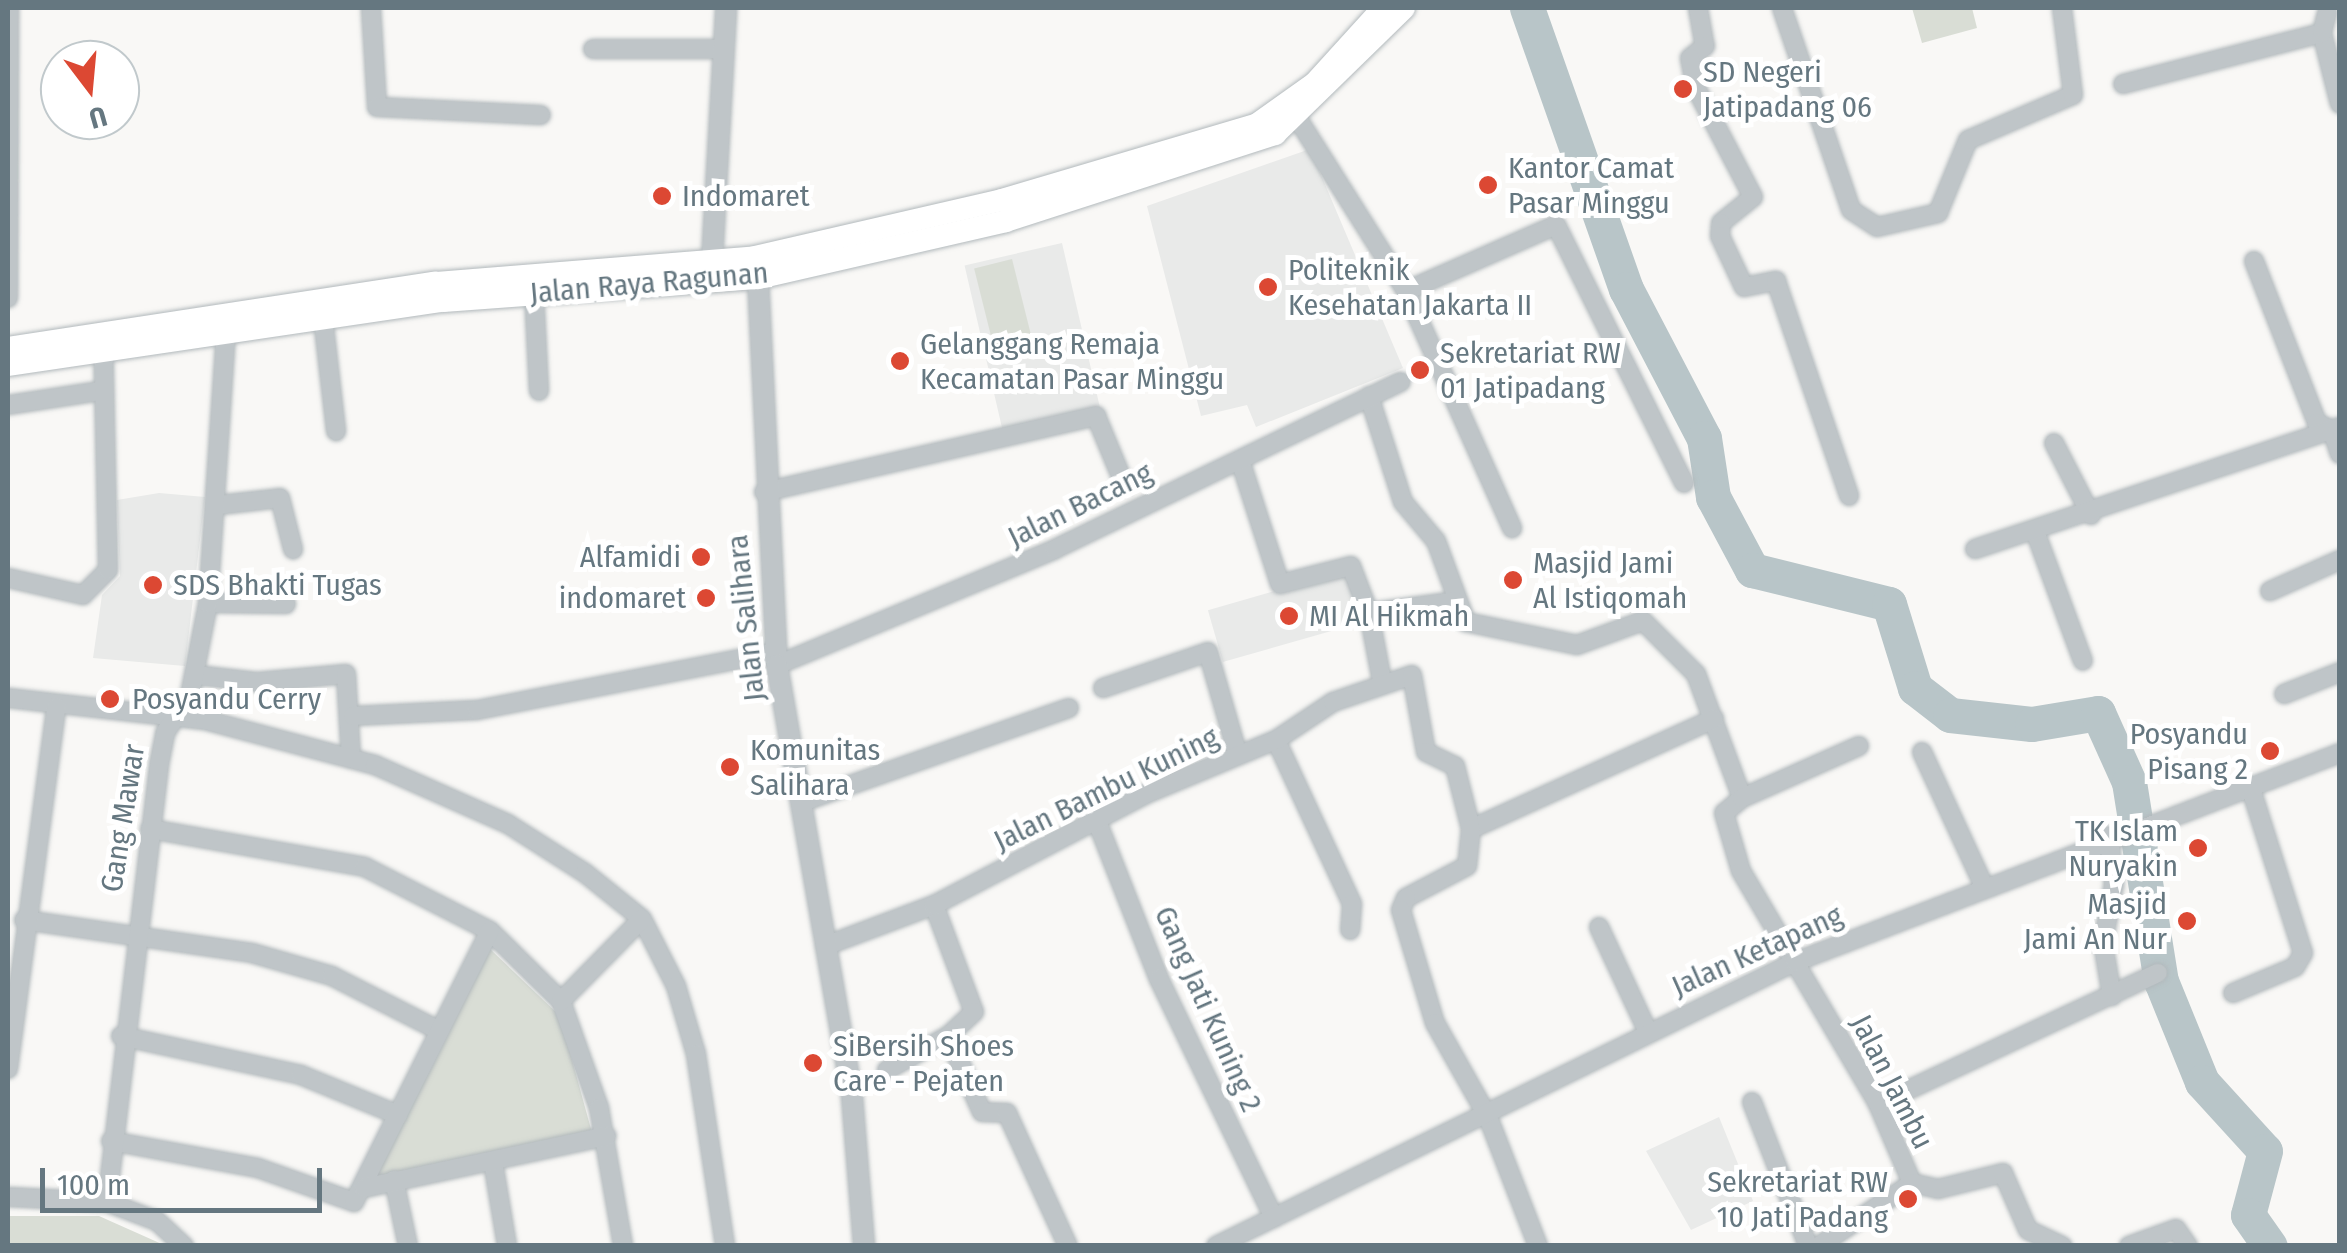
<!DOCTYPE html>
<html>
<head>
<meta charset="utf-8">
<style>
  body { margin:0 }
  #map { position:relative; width:2347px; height:1253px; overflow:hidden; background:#f9f8f6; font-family:"Fira Sans Condensed",sans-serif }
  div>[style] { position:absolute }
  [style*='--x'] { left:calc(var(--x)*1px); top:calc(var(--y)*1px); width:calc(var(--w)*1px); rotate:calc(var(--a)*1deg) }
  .built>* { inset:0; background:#e9eae9; transform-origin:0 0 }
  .green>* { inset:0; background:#d9ddd5; transform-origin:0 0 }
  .river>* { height:35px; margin:-17.5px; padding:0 17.5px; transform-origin:17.5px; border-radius:17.5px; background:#b8c5c8 }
  .roads { filter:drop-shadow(0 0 2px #b2b9bc) drop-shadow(0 0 2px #b2b9bc) }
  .minor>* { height:18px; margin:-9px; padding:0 9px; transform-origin:9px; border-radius:9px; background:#bfc5c8 }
  .tertiary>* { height:20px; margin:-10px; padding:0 10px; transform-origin:10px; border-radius:10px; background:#bfc5c8 }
  .secondary>* { height:22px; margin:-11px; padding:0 11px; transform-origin:11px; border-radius:11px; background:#fff }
  .dots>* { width:28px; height:28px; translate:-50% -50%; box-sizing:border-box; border:5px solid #fff; border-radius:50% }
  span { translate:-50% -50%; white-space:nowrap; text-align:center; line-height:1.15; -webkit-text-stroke:10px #fff; paint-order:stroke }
  .poi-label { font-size:30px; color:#657780 }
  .left { translate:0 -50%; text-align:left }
  .right { translate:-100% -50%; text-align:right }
  .street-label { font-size:30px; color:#657780 }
  .frame { position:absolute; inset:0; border:10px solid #657780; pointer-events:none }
  .north { position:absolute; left:40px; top:40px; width:100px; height:100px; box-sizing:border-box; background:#fff; border:2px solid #c1c9cc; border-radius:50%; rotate:164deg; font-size:28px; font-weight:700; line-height:40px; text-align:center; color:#657780 }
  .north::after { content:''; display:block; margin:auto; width:35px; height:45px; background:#dc4833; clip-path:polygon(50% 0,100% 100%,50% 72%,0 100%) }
  .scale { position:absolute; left:40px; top:1168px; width:282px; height:45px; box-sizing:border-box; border:5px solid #657780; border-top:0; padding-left:12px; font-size:30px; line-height:35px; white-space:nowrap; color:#657780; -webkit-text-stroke:8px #fff; paint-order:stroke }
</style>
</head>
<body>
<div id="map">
  <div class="built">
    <div style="clip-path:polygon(1310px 149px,1403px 368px,1256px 427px,1247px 405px,1201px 416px,1147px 206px)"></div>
    <div style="left:1062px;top:243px;width:170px;height:100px;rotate:77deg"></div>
    <div style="clip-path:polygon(159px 493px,205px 497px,185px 666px,93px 658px,102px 595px,120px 576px,117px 500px)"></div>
    <div style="left:1355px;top:568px;width:54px;height:153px;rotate:74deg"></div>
    <div style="clip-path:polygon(1719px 1117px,1753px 1201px,1691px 1230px,1646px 1151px)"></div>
  </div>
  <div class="green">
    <div style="clip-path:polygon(1912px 8px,1972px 8px,1977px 28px,1922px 43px)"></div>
    <div style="left:1012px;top:259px;width:81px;height:39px;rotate:76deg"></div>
    <div style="clip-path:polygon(489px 948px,560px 1016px,594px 1140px,371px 1182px)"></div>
    <div style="clip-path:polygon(8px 1216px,99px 1216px,164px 1245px,8px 1245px)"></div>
  </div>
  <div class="river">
    <div style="--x:1527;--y:8;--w:298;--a:70.6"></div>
    <div style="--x:1626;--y:289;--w:168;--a:62.4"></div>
    <div style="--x:1704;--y:438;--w:60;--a:81.3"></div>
    <div style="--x:1713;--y:497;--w:83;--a:61.9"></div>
    <div style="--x:1752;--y:570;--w:141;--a:13.9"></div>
    <div style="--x:1889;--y:604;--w:88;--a:72.8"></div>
    <div style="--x:1915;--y:688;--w:44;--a:37.6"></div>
    <div style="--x:1950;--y:715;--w:82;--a:6.3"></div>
    <div style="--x:2032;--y:724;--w:67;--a:-9.5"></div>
    <div style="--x:2098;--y:713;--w:76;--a:65.8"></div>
    <div style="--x:2129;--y:782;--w:202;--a:80.9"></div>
    <div style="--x:2161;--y:981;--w:109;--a:67.9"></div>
    <div style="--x:2202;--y:1082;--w:93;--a:47.6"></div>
    <div style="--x:2265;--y:1151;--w:66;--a:104.9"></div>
    <div style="--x:2248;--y:1215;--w:38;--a:55"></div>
  </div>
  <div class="roads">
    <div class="minor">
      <div style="--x:371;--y:8;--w:99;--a:86.5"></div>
      <div style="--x:377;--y:107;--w:164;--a:2.8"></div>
      <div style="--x:1698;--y:8;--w:39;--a:80"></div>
      <div style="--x:1705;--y:46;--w:19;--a:141"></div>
      <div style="--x:1690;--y:58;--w:31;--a:79"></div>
      <div style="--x:1696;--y:88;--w:123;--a:62.4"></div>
      <div style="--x:1753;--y:197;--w:41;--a:140.9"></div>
      <div style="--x:1721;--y:223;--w:13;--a:94"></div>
      <div style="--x:1720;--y:236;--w:56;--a:64.8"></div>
      <div style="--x:1744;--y:287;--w:33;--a:-11"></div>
      <div style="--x:1776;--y:281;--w:227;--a:71.2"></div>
      <div style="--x:1782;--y:8;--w:213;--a:71.1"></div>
      <div style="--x:1851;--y:210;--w:31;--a:33"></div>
      <div style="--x:1877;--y:227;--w:63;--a:-12.9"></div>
      <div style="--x:1938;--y:213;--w:79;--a:-67.7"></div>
      <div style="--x:1968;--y:140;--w:114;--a:-23.2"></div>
      <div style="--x:2073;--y:95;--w:88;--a:-97.2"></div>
      <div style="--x:2322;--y:33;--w:73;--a:75.8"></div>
      <div style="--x:593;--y:49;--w:130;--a:0"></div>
      <div style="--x:2123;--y:84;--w:205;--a:-14.4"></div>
      <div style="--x:2322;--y:33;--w:21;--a:-76"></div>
      <div style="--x:1289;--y:105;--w:220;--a:57.8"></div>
      <div style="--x:1406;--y:291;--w:260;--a:65.9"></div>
      <div style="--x:2254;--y:261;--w:174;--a:68.7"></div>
      <div style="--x:2317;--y:423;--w:17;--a:25"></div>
      <div style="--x:2332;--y:430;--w:25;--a:72"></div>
      <div style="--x:1406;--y:291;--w:164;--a:-23.7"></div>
      <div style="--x:1556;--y:225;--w:288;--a:63.6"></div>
      <div style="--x:534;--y:292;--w:99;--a:87.1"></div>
      <div style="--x:8;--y:298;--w:290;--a:-89.8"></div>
      <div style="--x:323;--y:318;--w:114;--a:83.4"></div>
      <div style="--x:1369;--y:396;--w:111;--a:72.2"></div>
      <div style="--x:1403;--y:502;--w:51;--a:49.8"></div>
      <div style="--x:1436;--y:541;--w:86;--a:69.7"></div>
      <div style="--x:1466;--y:622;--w:113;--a:11.7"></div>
      <div style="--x:1577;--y:645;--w:70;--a:-20"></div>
      <div style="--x:1643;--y:621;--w:75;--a:45"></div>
      <div style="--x:1696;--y:674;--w:132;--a:69.6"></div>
      <div style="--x:1742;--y:798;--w:23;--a:140"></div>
      <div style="--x:1724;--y:813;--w:60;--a:73.7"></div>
      <div style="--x:1741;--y:871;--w:270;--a:59.5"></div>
      <div style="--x:1878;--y:1104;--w:86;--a:66.7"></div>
      <div style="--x:1912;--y:1183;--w:112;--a:145.9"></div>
      <div style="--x:8;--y:405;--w:93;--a:-8.7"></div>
      <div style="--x:2054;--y:443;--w:81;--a:62.8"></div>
      <div style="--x:1240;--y:460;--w:130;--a:72.1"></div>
      <div style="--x:1280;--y:584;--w:73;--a:-14.2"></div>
      <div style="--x:1351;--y:566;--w:50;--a:69"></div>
      <div style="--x:764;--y:492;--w:341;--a:-12.9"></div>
      <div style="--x:1096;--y:416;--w:76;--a:67.5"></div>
      <div style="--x:219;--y:505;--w:61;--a:-6.5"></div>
      <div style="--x:280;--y:498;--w:53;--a:75.7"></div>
      <div style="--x:2036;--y:534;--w:135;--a:69.7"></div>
      <div style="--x:1975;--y:549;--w:385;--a:-18.5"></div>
      <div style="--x:8;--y:578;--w:77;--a:12.8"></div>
      <div style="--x:83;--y:595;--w:35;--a:-45"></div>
      <div style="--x:108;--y:570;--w:230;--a:-91.2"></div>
      <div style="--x:2270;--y:591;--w:77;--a:-23.9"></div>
      <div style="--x:208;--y:603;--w:78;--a:0.7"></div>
      <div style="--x:777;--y:665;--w:301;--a:-22.6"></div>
      <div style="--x:1055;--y:549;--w:384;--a:-25.8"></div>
      <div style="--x:196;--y:675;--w:61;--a:6.5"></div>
      <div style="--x:257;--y:682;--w:89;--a:-5.1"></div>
      <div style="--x:346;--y:674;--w:85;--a:86.6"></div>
      <div style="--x:1382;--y:681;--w:69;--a:-100.8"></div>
      <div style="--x:1369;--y:613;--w:87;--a:-7.9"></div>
      <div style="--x:1103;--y:688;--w:111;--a:-18.9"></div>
      <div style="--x:1208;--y:652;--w:107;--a:73.8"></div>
      <div style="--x:2284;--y:694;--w:60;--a:-21.4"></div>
      <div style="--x:8;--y:698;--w:198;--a:6.4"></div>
      <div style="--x:205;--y:720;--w:176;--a:14.8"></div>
      <div style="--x:375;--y:765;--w:145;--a:23.9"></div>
      <div style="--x:508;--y:824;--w:91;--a:32.5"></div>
      <div style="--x:585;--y:873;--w:73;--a:38.9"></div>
      <div style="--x:642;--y:919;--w:75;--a:63.1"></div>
      <div style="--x:676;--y:986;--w:71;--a:73.6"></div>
      <div style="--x:696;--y:1054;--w:194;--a:81.4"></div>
      <div style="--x:353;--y:716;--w:124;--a:-2.8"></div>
      <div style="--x:477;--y:710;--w:305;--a:-11"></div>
      <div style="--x:1276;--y:740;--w:181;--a:65.1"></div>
      <div style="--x:1352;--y:904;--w:26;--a:94"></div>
      <div style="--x:1922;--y:752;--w:148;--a:65.2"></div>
      <div style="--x:1742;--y:798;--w:128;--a:-24"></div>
      <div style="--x:802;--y:802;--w:283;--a:-19.4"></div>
      <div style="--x:1096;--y:819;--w:172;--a:68.5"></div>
      <div style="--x:1159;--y:979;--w:265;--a:64.3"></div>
      <div style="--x:150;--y:829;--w:218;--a:10"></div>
      <div style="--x:365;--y:867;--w:140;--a:27.1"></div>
      <div style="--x:490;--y:931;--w:100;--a:44.6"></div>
      <div style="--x:561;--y:1001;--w:114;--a:70.4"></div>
      <div style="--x:599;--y:1108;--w:140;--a:80.1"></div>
      <div style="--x:1471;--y:829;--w:267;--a:-24.4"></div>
      <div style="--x:2109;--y:836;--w:48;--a:84.1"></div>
      <div style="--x:2114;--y:884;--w:60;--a:100.6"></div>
      <div style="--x:2103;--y:943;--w:54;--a:80.4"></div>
      <div style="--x:934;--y:905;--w:114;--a:69.5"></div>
      <div style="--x:974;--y:1012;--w:35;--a:137"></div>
      <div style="--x:948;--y:1036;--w:83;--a:65.9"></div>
      <div style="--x:982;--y:1112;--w:25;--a:2"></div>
      <div style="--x:1007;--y:1113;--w:146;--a:65.4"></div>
      <div style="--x:24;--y:920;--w:230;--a:8.2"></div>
      <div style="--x:252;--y:953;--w:83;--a:16"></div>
      <div style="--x:332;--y:976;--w:117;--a:27"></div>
      <div style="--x:1599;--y:927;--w:114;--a:65"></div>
      <div style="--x:825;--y:946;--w:116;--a:-20.6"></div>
      <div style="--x:934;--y:905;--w:239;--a:-27.6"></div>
      <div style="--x:1146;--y:794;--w:141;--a:-22.6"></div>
      <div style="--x:1276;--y:740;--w:69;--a:-33.7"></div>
      <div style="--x:1333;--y:702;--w:83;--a:-18.9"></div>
      <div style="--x:1412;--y:675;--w:78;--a:79.7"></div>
      <div style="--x:1426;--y:752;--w:32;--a:26"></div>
      <div style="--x:1455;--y:766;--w:65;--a:75.7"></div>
      <div style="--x:1471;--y:829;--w:37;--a:96"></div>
      <div style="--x:1467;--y:866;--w:69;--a:152.3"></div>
      <div style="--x:1406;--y:898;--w:13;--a:113"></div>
      <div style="--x:1401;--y:910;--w:118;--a:73.3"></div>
      <div style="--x:1435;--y:1023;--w:108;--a:60.6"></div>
      <div style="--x:1488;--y:1117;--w:138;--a:68.8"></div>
      <div style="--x:2233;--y:993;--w:67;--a:-22.8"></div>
      <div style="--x:2295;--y:967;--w:16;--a:-60"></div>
      <div style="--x:2303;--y:953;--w:175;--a:-107.6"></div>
      <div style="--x:561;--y:1001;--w:115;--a:-45.4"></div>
      <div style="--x:121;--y:1036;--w:184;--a:12.2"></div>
      <div style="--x:301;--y:1075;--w:105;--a:22.4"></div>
      <div style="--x:8;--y:1069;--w:365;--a:-82.4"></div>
      <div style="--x:887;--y:1070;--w:70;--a:-29.1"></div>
      <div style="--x:1752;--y:1102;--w:155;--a:68.7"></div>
      <div style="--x:1878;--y:1104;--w:309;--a:-25.1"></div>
      <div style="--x:111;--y:1141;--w:149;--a:10.4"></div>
      <div style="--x:258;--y:1168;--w:102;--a:19.5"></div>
      <div style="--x:354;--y:1202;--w:303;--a:-63.4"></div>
      <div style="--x:493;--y:1162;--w:85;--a:80.5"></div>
      <div style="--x:394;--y:1180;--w:67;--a:78"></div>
      <div style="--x:1912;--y:1183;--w:27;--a:13"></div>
      <div style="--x:1938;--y:1189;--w:67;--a:-13.8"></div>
      <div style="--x:2003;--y:1173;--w:62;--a:66.3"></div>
      <div style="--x:2028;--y:1230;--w:38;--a:25"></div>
      <div style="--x:364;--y:1188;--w:248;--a:-12.1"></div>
      <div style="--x:8;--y:1197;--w:99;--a:2.9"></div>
      <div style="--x:107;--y:1202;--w:53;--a:20.8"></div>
      <div style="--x:157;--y:1221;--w:37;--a:43"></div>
      <div style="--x:107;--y:1202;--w:440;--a:-83.2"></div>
      <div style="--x:159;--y:765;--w:33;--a:-79"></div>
      <div style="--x:165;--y:733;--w:45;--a:-56.7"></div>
      <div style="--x:190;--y:695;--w:94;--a:-78.9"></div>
      <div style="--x:208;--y:603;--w:271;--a:-86.2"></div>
      <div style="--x:1216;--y:1246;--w:645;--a:-26.13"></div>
      <div style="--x:1795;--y:962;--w:584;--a:-20.98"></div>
      <div style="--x:2129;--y:1246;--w:50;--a:-19.9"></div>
      <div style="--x:2176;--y:1229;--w:21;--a:55"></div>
    </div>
    <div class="tertiary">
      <div style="--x:712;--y:261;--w:253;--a:-86.8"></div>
      <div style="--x:758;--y:278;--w:387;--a:87.2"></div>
      <div style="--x:777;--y:665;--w:437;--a:80.1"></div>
      <div style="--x:852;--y:1096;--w:150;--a:85.4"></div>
    </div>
    <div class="secondary">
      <div style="--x:8;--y:348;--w:432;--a:-8.7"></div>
      <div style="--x:435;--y:283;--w:321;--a:-4.6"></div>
      <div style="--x:755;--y:257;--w:253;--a:-13"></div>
      <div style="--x:1002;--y:200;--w:265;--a:-16.5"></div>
      <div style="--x:1256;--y:125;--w:72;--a:-35.4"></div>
      <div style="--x:1315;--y:83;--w:101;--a:-47.8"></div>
      <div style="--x:8;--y:365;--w:441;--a:-8.4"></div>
      <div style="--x:444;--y:301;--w:315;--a:-4.2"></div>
      <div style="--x:758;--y:278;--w:254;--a:-12.9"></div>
      <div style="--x:1006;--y:221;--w:283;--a:-17.9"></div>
      <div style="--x:1275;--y:134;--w:180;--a:-44.3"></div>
    </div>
  </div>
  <div class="dots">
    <div style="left:1683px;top:89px;background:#dc4833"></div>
    <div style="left:1488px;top:185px;background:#dc4833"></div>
    <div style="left:662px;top:196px;background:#dc4833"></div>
    <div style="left:1268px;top:287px;background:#dc4833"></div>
    <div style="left:900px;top:361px;background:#dc4833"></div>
    <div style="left:1420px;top:370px;background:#dc4833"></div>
    <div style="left:701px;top:557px;background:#dc4833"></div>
    <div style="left:1513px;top:580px;background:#dc4833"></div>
    <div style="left:153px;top:585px;background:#dc4833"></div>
    <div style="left:706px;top:598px;background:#dc4833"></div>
    <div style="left:1289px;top:616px;background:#dc4833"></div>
    <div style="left:110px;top:699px;background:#dc4833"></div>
    <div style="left:2270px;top:751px;background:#dc4833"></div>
    <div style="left:730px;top:767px;background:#dc4833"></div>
    <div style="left:2198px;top:848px;background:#dc4833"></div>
    <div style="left:2187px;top:921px;background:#dc4833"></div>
    <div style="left:813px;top:1063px;background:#dc4833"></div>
    <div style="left:1908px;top:1199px;background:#dc4833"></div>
  </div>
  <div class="poi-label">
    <span class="left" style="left:1703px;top:89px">SD Negeri<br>Jatipadang 06</span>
    <span class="left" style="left:1508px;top:185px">Kantor Camat<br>Pasar Minggu</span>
    <span class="left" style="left:682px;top:196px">Indomaret</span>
    <span class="left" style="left:1288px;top:287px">Politeknik<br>Kesehatan Jakarta II</span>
    <span class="left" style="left:920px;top:361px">Gelanggang Remaja<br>Kecamatan Pasar Minggu</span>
    <span class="left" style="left:1440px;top:370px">Sekretariat RW<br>01 Jatipadang</span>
    <span class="right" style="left:681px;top:557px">Alfamidi</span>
    <span class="left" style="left:1533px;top:580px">Masjid Jami<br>Al Istiqomah</span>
    <span class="left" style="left:173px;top:585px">SDS Bhakti Tugas</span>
    <span class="right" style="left:686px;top:598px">indomaret</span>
    <span class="left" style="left:1309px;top:616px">MI Al Hikmah</span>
    <span class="left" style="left:132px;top:699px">Posyandu Cerry</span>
    <span class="right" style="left:2248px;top:751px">Posyandu<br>Pisang 2</span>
    <span class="left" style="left:750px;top:767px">Komunitas<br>Salihara</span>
    <span class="right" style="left:2178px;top:848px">TK Islam<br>Nuryakin</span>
    <span class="right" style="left:2167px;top:921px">Masjid<br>Jami An Nur</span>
    <span class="left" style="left:833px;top:1063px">SiBersih Shoes<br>Care - Pejaten</span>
    <span class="right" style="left:1888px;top:1199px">Sekretariat RW<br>10 Jati Padang</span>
  </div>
  <div class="street-label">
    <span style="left:649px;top:283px;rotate:-5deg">Jalan Raya Ragunan</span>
    <span style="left:1080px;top:505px;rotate:-26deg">Jalan Bacang</span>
    <span style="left:746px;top:618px;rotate:-96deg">Jalan Salihara</span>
    <span style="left:1106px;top:789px;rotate:-26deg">Jalan Bambu Kuning</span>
    <span style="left:123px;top:818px;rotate:-81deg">Gang Mawar</span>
    <span style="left:1757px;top:951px;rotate:-24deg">Jalan Ketapang</span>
    <span style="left:1208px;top:1009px;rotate:66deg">Gang Jati Kuning 2</span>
    <span style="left:1892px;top:1082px;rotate:63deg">Jalan Jambu</span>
  </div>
  <div class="frame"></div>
  <div class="north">U</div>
  <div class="scale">100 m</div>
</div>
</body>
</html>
